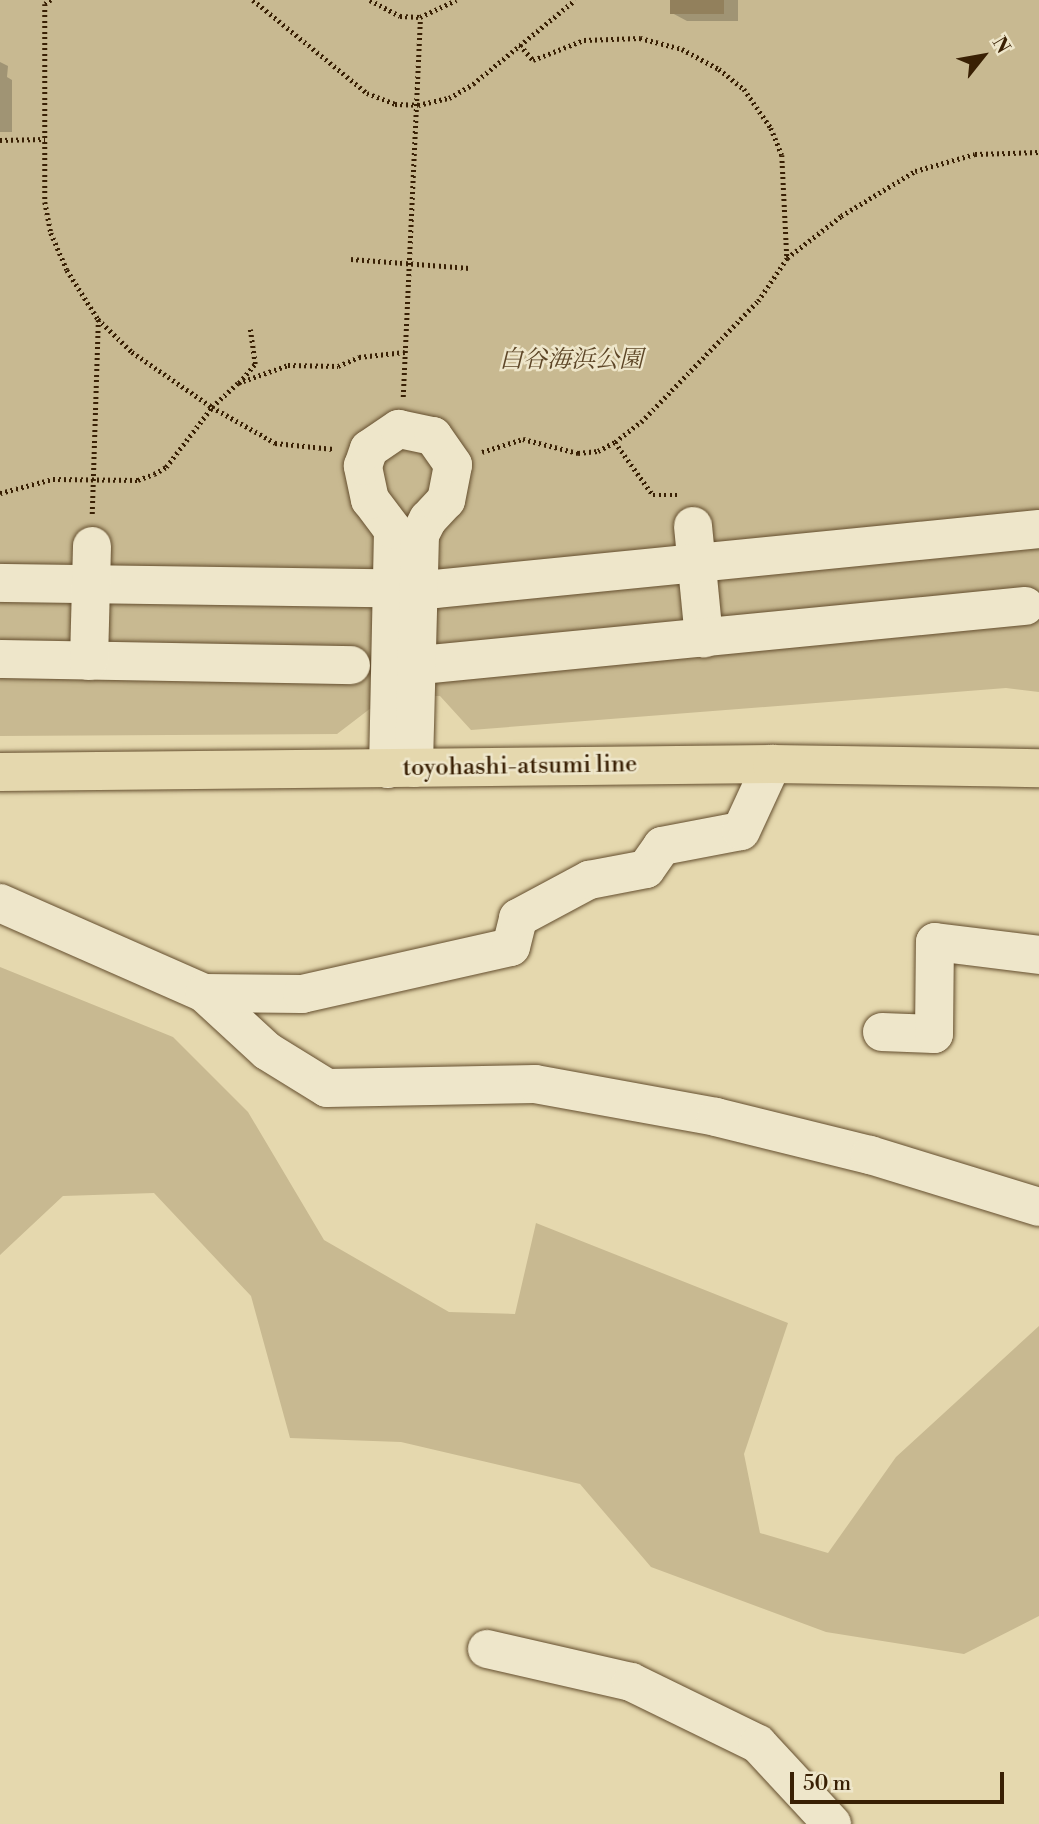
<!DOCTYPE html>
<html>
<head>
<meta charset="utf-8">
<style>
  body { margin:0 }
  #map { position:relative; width:1039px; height:1824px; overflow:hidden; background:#e5d8ae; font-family:"Libre Bodoni","Noto Serif JP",serif }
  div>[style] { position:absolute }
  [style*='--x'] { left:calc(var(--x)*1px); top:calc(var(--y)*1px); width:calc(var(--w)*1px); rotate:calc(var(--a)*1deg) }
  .green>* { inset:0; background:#c8b991 }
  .shadow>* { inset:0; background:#0003 }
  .building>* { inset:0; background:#92805c; transform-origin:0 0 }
  .path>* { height:4.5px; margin-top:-2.25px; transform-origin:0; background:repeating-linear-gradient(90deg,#392004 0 2px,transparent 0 5.5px) }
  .roads { filter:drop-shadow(0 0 2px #644e2e) drop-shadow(0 0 2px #644e2e) }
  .minor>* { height:38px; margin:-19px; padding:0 19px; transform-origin:19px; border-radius:19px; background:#eee6ca }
  .major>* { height:38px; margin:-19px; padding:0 19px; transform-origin:19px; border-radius:19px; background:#e5d8ae }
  span { translate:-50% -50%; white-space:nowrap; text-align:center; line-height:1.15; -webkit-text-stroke:5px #eee6ca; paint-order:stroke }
  .park-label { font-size:24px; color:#5d4627; font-style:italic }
  .street-label { font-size:24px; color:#392004 }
  .north { position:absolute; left:948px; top:21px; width:70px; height:70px; -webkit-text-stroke:5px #eee6ca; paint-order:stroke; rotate:59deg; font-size:19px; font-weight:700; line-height:28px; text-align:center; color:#392004 }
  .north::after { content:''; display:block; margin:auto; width:24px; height:32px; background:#392004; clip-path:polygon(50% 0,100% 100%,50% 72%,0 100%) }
  .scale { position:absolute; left:790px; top:1772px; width:214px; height:32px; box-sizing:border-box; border:4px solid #392004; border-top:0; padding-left:9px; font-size:21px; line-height:24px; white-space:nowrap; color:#392004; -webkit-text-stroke:5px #eee6ca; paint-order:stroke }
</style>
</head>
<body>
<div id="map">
  <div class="green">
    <div style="clip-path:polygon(0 0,1039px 0,1039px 692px,1006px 688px,471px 730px,440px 696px,430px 696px,371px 708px,337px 734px,0 736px)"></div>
    <div style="clip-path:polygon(0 967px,173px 1037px,248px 1112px,324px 1240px,449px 1312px,515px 1314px,536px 1223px,788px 1323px,744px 1454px,760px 1533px,828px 1553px,896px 1457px,1039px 1326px,1039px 1616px,964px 1654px,826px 1632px,651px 1567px,580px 1484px,401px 1442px,290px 1438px,251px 1296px,154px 1193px,63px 1196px,0 1255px)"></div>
  </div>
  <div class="shadow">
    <div style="clip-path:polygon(671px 0,738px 0,738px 21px,687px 21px,672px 13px)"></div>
    <div style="clip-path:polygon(0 62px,8px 66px,7px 77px,12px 80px,12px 132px,0 132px)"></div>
  </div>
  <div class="building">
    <div style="left:670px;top:0;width:54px;height:14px"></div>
  </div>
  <div class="path">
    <div style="--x:51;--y:0;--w:7;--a:146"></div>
    <div style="--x:45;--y:4;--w:198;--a:90"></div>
    <div style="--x:45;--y:202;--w:32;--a:79"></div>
    <div style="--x:51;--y:233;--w:40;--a:66.6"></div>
    <div style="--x:67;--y:270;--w:58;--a:57.7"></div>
    <div style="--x:98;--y:319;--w:47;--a:44.1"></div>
    <div style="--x:132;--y:352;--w:97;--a:34.5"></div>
    <div style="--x:212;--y:407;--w:73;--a:29.7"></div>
    <div style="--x:275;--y:443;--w:59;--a:5.8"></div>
    <div style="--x:253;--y:0;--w:147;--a:39.2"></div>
    <div style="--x:367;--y:93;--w:30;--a:21"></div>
    <div style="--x:395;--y:104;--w:23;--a:2"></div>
    <div style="--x:418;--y:105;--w:32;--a:-13"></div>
    <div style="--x:449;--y:98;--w:28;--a:-30"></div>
    <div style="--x:473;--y:84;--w:132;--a:-39.5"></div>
    <div style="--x:370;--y:0;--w:34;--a:28"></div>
    <div style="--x:400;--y:16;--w:20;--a:3"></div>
    <div style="--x:420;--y:17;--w:40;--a:-25"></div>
    <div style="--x:520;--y:45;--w:20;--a:49"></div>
    <div style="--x:533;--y:60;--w:55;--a:-21.4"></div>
    <div style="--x:584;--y:40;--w:56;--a:-2"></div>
    <div style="--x:640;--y:38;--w:43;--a:14.7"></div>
    <div style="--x:682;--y:49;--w:42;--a:28.4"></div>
    <div style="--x:719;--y:69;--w:32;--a:39"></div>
    <div style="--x:744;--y:89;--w:47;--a:55.3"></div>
    <div style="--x:771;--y:128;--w:29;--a:68"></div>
    <div style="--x:782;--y:155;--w:102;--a:87.2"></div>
    <div style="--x:0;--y:140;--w:45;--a:-1.3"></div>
    <div style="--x:351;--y:259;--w:119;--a:4.3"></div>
    <div style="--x:239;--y:383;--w:25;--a:-50"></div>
    <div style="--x:255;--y:364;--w:35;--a:-98"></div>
    <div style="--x:403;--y:397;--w:380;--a:-87.4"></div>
    <div style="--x:615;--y:442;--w:65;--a:54.4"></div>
    <div style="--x:653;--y:495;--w:25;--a:0"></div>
    <div style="--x:482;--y:452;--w:43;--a:-17.6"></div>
    <div style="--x:523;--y:439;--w:57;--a:14.3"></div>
    <div style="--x:578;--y:453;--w:20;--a:-6"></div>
    <div style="--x:598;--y:451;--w:19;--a:-28"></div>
    <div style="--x:615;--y:442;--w:33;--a:-38"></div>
    <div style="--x:641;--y:422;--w:168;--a:-46"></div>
    <div style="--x:758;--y:301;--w:52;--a:-56"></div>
    <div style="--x:787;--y:258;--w:68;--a:-37.9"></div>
    <div style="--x:841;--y:216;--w:87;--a:-31.3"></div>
    <div style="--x:915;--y:171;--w:62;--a:-15.8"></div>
    <div style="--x:975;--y:154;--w:64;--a:-1.8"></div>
    <div style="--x:0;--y:493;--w:55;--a:-14.8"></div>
    <div style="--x:53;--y:479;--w:85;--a:0.7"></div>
    <div style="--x:138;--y:480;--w:17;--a:-21"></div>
    <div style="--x:154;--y:474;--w:14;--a:-30"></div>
    <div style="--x:166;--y:467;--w:76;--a:-52.5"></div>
    <div style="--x:212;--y:407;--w:35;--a:-43"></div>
    <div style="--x:238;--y:383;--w:53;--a:-19.8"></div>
    <div style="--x:288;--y:365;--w:50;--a:1.1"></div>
    <div style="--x:338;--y:366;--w:23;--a:-23"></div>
    <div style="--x:359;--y:357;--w:46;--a:-6.2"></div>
    <div style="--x:92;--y:514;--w:194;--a:-88.2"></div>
  </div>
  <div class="roads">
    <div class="minor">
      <div style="--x:693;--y:526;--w:113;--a:84.4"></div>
      <div style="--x:0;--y:583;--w:435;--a:0.8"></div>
      <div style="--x:435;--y:589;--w:607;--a:-5.67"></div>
      <div style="--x:0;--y:659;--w:351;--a:1"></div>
      <div style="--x:89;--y:661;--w:115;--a:-88.5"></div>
      <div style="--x:431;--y:664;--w:597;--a:-5.58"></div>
      <div style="--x:388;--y:769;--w:239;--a:-88.8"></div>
      <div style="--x:393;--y:530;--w:38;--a:-127"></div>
      <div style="--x:370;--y:500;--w:35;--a:-102"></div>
      <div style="--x:363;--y:466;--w:18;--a:-71"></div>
      <div style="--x:369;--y:449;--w:36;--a:-34"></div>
      <div style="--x:399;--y:429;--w:35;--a:12"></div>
      <div style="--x:433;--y:436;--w:35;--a:55"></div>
      <div style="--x:453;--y:465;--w:36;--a:101"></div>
      <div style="--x:446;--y:500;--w:26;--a:133"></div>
      <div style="--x:428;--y:519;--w:18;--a:117"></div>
      <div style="--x:420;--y:535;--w:233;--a:91.5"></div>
      <div style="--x:0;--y:903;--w:223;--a:23.8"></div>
      <div style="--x:204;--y:993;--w:86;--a:42.6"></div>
      <div style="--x:267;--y:1051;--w:70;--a:31.7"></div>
      <div style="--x:327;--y:1088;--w:208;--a:-1.1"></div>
      <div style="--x:535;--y:1084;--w:184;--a:10.3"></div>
      <div style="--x:716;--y:1117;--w:159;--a:13.9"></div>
      <div style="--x:870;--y:1155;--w:177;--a:17.1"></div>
      <div style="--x:204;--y:993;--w:98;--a:0.6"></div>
      <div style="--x:302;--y:994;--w:214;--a:-12.7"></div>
      <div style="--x:511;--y:947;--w:30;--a:-76"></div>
      <div style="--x:518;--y:918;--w:81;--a:-28.2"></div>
      <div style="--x:589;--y:880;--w:58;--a:-10.9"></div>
      <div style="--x:646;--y:869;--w:28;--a:-55"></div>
      <div style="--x:662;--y:846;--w:80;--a:-10.8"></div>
      <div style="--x:741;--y:831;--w:74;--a:-65.2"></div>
      <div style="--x:882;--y:1032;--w:52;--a:2.2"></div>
      <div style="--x:934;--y:1034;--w:92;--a:-89.4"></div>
      <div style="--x:935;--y:942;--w:105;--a:7.1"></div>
      <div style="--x:487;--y:1649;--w:148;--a:12.9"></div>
      <div style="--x:631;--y:1682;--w:141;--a:26"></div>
      <div style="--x:758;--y:1744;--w:109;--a:47.2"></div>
    </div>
    <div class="major">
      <div style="--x:0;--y:772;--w:772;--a:-0.59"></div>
      <div style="--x:772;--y:764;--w:267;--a:0.9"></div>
    </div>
  </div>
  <div class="park-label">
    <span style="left:571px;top:361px">白谷海浜公園</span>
  </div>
  <div class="street-label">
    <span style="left:520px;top:767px;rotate:-1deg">toyohashi-atsumi line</span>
  </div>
  <div class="north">N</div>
  <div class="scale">50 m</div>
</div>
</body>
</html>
